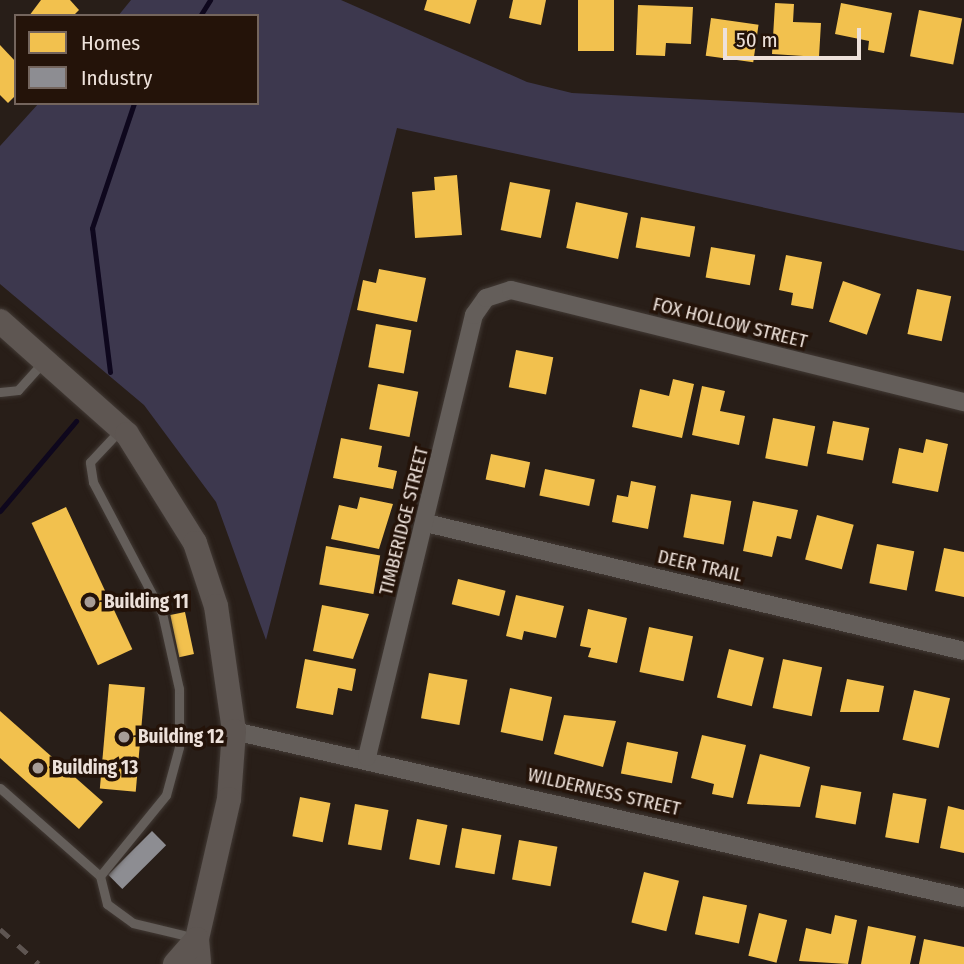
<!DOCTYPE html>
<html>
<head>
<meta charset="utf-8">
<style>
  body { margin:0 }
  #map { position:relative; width:964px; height:964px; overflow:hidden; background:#281e18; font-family:"Fira Sans Condensed",sans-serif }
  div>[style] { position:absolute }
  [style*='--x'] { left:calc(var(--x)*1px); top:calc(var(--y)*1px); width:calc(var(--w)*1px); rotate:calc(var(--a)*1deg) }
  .green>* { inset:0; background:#3d384e }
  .homes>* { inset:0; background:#f2c14e; transform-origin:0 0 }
  .industry>* { inset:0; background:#8d8d92; transform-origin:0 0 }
  .stream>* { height:5px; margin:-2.5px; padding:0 2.5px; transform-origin:2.5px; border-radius:2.5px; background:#0e071d }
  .roads { filter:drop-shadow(0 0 2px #423a35) drop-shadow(0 0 2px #423a35) }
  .service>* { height:9px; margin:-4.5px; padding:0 4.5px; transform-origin:4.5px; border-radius:4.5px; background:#645e5a }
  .minor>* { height:18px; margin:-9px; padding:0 9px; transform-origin:9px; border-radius:9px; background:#645e5a }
  .secondary>* { height:24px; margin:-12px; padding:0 12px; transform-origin:12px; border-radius:12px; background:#5e5652 }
  .rail>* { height:5px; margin-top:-2.5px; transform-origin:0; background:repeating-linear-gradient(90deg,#5e5551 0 12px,transparent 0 24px) }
  .dots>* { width:19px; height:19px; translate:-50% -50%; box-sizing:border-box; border:4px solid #241309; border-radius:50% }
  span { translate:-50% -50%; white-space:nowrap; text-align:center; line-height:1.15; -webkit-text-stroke:7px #241309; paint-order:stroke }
  .street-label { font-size:19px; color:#ede1da }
  .poi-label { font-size:19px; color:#ede1da; font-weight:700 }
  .left { translate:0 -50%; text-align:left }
  .legend { position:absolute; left:14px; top:14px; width:245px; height:91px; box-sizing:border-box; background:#241309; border:2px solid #74655d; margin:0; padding:9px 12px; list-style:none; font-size:21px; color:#ede1da }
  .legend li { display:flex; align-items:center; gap:14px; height:35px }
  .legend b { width:35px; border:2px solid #74655d }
  .scale { position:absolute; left:723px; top:28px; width:138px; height:32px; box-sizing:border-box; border:4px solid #ede1da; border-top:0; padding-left:9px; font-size:21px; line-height:24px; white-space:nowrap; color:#ede1da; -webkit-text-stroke:5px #241309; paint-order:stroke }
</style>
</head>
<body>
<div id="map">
  <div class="green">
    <div style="clip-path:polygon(131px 0,341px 0,527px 82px,572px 93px,964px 113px,964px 251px,397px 128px,266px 640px,216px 502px,144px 405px,0 284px,0 146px,39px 103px,257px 103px,257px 16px,118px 16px)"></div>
  </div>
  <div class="homes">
    <div style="clip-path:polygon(41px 0,70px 0,79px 10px,73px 16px,29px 16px)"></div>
    <div style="clip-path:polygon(427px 0,477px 0,470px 24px,424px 10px)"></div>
    <div style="clip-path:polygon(513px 0,546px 0,541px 25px,509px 18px)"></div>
    <div style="left:578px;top:0;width:36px;height:51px"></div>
    <div style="clip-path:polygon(775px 3px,794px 4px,793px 22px,821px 23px,819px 57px,772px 54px)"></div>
    <div style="clip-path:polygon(841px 3px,892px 13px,884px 53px,868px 50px,869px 41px,835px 34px)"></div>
    <div style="clip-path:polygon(638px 5px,693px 7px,691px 44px,666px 43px,665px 56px,636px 55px)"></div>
    <div style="left:919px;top:10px;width:44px;height:47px;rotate:11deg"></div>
    <div style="left:711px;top:18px;width:48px;height:38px;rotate:8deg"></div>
    <div style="clip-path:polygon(0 45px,16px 62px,16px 95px,8px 103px,0 95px)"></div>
    <div style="clip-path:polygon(457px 175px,462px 235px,415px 238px,412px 192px,435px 190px,434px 177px)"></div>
    <div style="left:510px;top:182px;width:41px;height:49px;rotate:11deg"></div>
    <div style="left:576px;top:202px;width:53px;height:47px;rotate:12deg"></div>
    <div style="left:641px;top:217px;width:55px;height:31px;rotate:10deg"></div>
    <div style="left:711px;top:247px;width:45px;height:31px;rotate:10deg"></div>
    <div style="clip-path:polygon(786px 255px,822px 262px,813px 309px,791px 305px,793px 293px,779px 290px)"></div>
    <div style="clip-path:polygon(379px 269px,426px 278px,417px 322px,357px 310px,363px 280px,376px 283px)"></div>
    <div style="left:843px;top:281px;width:40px;height:43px;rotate:19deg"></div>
    <div style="left:917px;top:289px;width:35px;height:46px;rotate:12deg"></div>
    <div style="left:376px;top:324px;width:36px;height:44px;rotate:10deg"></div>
    <div style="left:516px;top:350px;width:38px;height:38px;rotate:11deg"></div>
    <div style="clip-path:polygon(673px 379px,694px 384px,682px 438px,632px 427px,640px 389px,669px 396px)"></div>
    <div style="left:378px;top:384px;width:41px;height:46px;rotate:11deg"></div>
    <div style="clip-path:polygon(702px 386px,725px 391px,720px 411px,745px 416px,739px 445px,692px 435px)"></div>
    <div style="left:773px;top:418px;width:43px;height:41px;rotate:11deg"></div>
    <div style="left:833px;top:421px;width:37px;height:33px;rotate:11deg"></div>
    <div style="clip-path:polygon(341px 438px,382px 446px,378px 467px,397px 471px,393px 489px,333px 478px)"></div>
    <div style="clip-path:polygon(926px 439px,948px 444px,938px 492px,892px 483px,899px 448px,923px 453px)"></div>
    <div style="left:491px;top:454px;width:40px;height:26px;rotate:12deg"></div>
    <div style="left:545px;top:469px;width:51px;height:27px;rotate:12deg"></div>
    <div style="clip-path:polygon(631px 481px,656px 486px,648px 529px,612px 522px,617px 495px,628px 497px)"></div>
    <div style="left:691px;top:494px;width:41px;height:44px;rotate:10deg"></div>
    <div style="clip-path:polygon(360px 497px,393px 504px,379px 549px,331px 539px,339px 505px,357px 509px)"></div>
    <div style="clip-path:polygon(753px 501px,798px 510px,791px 539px,777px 536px,772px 557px,743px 551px)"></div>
    <div style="left:66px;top:507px;width:157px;height:38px;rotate:65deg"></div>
    <div style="left:817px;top:515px;width:38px;height:46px;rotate:15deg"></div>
    <div style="left:877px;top:544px;width:38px;height:40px;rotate:11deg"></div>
    <div style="left:326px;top:546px;width:55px;height:39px;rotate:10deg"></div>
    <div style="clip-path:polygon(944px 548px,964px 552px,964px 597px,935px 591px)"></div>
    <div style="left:458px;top:579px;width:49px;height:26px;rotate:14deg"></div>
    <div style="clip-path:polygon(516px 595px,564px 606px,556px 638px,524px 631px,522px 640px,506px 636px)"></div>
    <div style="clip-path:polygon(322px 605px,369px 614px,353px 659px,313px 651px)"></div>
    <div style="clip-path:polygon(588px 609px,627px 618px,617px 663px,588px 657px,591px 648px,580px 646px)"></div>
    <div style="left:185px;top:612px;width:43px;height:15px;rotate:78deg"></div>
    <div style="left:649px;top:627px;width:45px;height:46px;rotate:12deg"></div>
    <div style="left:729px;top:649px;width:36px;height:50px;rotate:14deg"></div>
    <div style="clip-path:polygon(305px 659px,356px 669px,352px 691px,338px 688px,333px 715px,296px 708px)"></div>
    <div style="left:783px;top:659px;width:40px;height:50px;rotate:12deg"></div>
    <div style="left:429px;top:673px;width:39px;height:46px;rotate:10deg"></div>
    <div style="clip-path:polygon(847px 679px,884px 686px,879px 712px,840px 712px)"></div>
    <div style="left:109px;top:684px;width:36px;height:105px;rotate:5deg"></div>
    <div style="left:510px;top:688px;width:43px;height:45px;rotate:12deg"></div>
    <div style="left:914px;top:690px;width:37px;height:51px;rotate:13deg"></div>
    <div style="clip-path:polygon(0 711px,103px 802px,79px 829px,0 758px)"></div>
    <div style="clip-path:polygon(564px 715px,616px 721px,603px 767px,554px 754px)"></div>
    <div style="clip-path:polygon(702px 735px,746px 745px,733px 798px,712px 794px,714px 784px,691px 778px)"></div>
    <div style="left:627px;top:742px;width:52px;height:32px;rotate:11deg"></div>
    <div style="clip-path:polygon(760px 754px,810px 767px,800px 807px,747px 804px)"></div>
    <div style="left:821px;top:785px;width:41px;height:33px;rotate:10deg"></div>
    <div style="left:893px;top:793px;width:34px;height:45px;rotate:10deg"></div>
    <div style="left:300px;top:797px;width:31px;height:40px;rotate:11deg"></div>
    <div style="left:355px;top:804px;width:34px;height:41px;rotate:10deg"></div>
    <div style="clip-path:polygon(948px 806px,964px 810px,964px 853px,940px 848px)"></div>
    <div style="left:417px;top:819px;width:31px;height:41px;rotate:11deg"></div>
    <div style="left:462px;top:828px;width:40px;height:40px;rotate:10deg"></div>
    <div style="left:519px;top:840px;width:39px;height:40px;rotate:10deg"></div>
    <div style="left:644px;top:872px;width:36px;height:52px;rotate:14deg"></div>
    <div style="left:703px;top:896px;width:45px;height:39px;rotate:12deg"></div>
    <div style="left:759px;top:913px;width:29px;height:44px;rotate:14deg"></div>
    <div style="clip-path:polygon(835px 915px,857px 920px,848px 964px,799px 961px,806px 928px,831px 934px)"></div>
    <div style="clip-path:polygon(868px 926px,916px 936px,910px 964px,861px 964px)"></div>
    <div style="clip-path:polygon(924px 939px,964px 947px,964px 964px,919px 964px)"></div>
  </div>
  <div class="industry">
    <div style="left:152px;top:831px;width:20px;height:62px;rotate:45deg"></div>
  </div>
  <div class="stream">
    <div style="--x:200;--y:16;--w:19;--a:-58"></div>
    <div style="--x:110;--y:372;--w:145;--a:-97.1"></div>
    <div style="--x:92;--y:228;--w:132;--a:-71.4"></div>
    <div style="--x:0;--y:511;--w:118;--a:-49.8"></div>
  </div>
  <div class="roads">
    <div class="service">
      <div style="--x:0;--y:392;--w:18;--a:-6"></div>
      <div style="--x:18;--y:390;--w:36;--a:-48"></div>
      <div style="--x:0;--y:788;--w:133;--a:41.3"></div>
      <div style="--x:100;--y:876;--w:29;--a:76"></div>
      <div style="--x:107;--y:904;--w:32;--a:36"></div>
      <div style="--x:133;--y:923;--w:65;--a:13.4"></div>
      <div style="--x:100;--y:876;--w:104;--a:-50.8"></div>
      <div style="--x:166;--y:795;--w:50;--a:-74.8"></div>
      <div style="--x:179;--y:747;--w:58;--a:-90"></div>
      <div style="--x:179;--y:689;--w:78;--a:-102.6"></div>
      <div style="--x:162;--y:613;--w:148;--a:-117.8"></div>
      <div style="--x:93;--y:482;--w:20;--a:-99"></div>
      <div style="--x:90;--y:462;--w:44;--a:-46.8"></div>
    </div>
    <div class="minor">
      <div style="--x:426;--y:523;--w:553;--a:13.38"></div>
      <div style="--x:234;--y:731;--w:749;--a:12.89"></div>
      <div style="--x:367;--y:757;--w:455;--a:-76.4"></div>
      <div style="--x:474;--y:315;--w:21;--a:-55"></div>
      <div style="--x:486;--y:298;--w:26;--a:-18"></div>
      <div style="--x:511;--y:290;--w:467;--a:13.9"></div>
    </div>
    <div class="secondary">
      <div style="--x:0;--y:321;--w:170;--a:41.7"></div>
      <div style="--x:127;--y:434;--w:128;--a:58"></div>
      <div style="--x:195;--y:543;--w:66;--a:71.6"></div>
      <div style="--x:216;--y:606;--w:126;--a:81.8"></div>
      <div style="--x:234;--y:731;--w:68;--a:94.2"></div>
      <div style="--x:229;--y:799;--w:144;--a:102.9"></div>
      <div style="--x:197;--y:939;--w:25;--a:85"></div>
      <div style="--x:175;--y:964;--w:33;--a:-49"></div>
    </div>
  </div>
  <div class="rail">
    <div style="--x:0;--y:929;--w:52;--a:41.9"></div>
  </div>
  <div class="dots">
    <div style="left:90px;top:602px;background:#a89d96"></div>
    <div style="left:124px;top:737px;background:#a89d96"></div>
    <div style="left:38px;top:768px;background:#a89d96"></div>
  </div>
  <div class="street-label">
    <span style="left:730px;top:323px;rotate:14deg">FOX HOLLOW STREET</span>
    <span style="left:404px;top:521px;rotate:-76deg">TIMBERIDGE STREET</span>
    <span style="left:700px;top:566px;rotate:13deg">DEER TRAIL</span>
    <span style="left:604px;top:792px;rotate:13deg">WILDERNESS STREET</span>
  </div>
  <div class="poi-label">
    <span class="left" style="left:104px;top:602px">Building 11</span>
    <span class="left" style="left:138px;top:737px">Building 12</span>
    <span class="left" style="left:52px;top:768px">Building 13</span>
  </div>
  <ul class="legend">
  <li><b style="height:19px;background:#f2c14e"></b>Homes</li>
  <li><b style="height:19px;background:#8d8d92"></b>Industry</li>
  </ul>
  <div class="scale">50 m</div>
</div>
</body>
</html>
